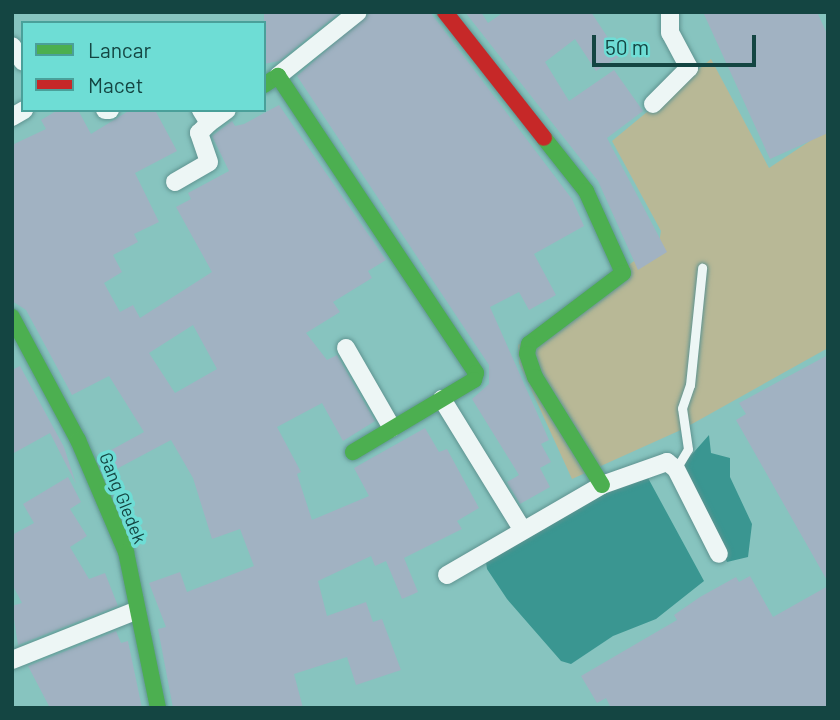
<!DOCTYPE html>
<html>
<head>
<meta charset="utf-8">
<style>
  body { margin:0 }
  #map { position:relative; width:840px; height:720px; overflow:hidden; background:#87c4bf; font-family:Barlow,sans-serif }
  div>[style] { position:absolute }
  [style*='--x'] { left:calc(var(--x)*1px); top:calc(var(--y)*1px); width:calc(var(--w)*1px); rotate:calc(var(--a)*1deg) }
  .green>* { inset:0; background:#b8b896 }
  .water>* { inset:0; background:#3a9691 }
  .building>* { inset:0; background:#a1b2c2 }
  .roads { filter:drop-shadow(0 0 2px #5e9390) drop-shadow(0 0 2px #5e9390) }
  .lane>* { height:9px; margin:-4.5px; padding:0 4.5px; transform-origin:4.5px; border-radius:4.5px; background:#edf6f5 }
  .street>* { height:18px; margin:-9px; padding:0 9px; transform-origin:9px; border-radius:9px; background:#edf6f5 }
  .fast>* { height:16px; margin:-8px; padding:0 8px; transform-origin:8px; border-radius:8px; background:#4caf50 }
  .jam>* { height:16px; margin:-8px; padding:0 8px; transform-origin:8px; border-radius:8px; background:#c62828 }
  span { translate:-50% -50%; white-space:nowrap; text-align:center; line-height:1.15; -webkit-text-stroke:7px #6eddd5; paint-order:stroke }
  .street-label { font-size:18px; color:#144542 }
  .frame { position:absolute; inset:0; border:14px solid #144542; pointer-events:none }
  .legend { position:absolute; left:21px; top:21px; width:245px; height:91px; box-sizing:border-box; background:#6eddd5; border:2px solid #4aa09a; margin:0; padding:9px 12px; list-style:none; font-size:21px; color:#144542 }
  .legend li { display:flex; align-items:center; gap:14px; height:35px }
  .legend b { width:35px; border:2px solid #4aa09a }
  .scale { position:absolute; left:592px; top:35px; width:164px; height:32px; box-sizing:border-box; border:4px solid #144542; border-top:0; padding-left:9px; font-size:21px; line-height:24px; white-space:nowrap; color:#144542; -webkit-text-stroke:5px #6eddd5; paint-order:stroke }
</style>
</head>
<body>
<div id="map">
  <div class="green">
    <div style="clip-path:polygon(711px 59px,769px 168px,828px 129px,828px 348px,683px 429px,572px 479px,519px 363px,518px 345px,659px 243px,661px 231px,612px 141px)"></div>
  </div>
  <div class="water">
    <div style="clip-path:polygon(709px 435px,711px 453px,730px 458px,730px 477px,752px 524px,748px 557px,727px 562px,679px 469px)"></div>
    <div style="clip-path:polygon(648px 478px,704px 581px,656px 619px,613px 636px,571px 664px,561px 661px,507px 599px,487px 569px,485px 556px,594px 492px)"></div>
  </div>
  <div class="building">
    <div style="clip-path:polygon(264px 12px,337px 12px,338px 14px,279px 61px,264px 64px)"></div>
    <div style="clip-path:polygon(370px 12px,430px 12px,572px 199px,584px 226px,534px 254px,556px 295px,529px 310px,519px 292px,490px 307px,549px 440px,541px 444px,551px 462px,540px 468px,550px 487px,520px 504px,507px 482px,519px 475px,472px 399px,489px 384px,489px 365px,297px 76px)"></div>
    <div style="clip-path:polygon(465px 12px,481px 12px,488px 23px,504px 12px,591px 12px,620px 56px,596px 71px,575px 39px,545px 62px,569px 101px,614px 70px,643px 111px,607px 138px,667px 252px,638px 270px,598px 181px)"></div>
    <div style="clip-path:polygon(703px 12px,817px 12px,828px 36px,828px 133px,770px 159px)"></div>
    <div style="clip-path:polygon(evenodd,279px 105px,386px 260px,368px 271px,372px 278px,333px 302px,340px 312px,306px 333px,327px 360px,337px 355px,375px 421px,343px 441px,322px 403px,277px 427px,301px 472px,297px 474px,312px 520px,369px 496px,354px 468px,425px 428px,439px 452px,447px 449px,479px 508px,457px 521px,462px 529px,404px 558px,418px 592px,402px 599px,386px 561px,375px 566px,371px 556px,318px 581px,327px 616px,366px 602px,373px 622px,382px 619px,401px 670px,356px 685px,347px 657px,294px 674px,303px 708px,173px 708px,158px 629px,166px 627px,149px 583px,180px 572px,187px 592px,254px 566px,240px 529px,212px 539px,193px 478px,171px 440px,109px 473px,102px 455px,144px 432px,109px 376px,72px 395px,26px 310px,12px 301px,12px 145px,46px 129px,41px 120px,58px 110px,78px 110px,91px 134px,130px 110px,155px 110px,177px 151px,135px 173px,159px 222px,134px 234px,138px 242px,113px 255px,122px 272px,104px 283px,120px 312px,133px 305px,140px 318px,212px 272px,176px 207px,191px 199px,188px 193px,229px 171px,212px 136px,232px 121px,235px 126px,244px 124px,279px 105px,193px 325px,217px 369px,175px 393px,149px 353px,193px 325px)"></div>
    <div style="clip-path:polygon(828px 355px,828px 582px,736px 420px,746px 414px,739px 403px)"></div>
    <div style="clip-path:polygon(20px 366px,64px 447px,76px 484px,50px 433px,12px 454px,12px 370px)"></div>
    <div style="clip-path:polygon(68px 477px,81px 502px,70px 509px,87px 536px,70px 547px,89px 579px,105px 573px,118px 606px,18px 645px,12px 606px,22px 603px,12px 584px,12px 535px,34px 523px,23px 504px)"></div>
    <div style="clip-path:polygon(750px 576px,773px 617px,828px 586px,828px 708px,611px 708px,606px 698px,597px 703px,581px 676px,677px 620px,674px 615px,700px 597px,736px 577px,739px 582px)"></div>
    <div style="clip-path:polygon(116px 631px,121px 643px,128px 641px,142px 708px,50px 708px,28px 666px)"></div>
  </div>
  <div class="roads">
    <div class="lane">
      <div style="--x:676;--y:469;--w:23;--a:-59"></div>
      <div style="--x:688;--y:449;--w:41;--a:-98.3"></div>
      <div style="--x:682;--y:408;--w:24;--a:-71"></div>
      <div style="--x:690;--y:385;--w:118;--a:-84.1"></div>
    </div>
    <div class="street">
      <div style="--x:12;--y:46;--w:19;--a:55"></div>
      <div style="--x:278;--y:76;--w:102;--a:-38.7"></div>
      <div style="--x:653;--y:104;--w:51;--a:-45"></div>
      <div style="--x:689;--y:68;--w:40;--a:-118"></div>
      <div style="--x:670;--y:33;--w:21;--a:-90"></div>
      <div style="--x:105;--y:110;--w:5;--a:0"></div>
      <div style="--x:201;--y:110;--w:15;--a:58"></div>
      <div style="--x:209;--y:123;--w:22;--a:-36"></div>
      <div style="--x:12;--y:117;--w:14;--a:-30"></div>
      <div style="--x:175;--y:182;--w:39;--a:-30"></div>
      <div style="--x:209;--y:162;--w:31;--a:-109"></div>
      <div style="--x:199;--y:133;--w:14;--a:-45"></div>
      <div style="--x:346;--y:348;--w:92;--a:60.1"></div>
      <div style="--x:442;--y:399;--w:153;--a:58.4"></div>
      <div style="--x:447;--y:575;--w:179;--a:-30.1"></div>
      <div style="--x:602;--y:485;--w:69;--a:-19.5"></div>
      <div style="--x:667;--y:462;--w:11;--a:38"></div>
      <div style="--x:676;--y:469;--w:95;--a:63.2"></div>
      <div style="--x:12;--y:660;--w:132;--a:-21.7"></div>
    </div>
    <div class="fast">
      <div style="--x:264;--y:85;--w:17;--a:-33"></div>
      <div style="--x:278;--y:76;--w:357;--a:56.3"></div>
      <div style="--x:476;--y:373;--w:7;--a:106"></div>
      <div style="--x:474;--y:380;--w:141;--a:149.2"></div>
      <div style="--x:544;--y:138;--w:68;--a:51.6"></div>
      <div style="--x:586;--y:191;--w:90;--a:65.7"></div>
      <div style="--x:623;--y:273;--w:118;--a:142.9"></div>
      <div style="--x:529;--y:344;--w:10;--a:101"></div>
      <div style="--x:527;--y:354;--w:24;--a:71"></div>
      <div style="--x:535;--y:377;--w:127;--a:58.2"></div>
      <div style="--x:12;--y:317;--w:140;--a:61.8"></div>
      <div style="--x:78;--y:440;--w:122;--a:66.8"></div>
      <div style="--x:126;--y:552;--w:159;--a:78.4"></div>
    </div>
    <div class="jam">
      <div style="--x:445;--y:12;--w:160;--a:51.8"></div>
    </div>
  </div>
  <div class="street-label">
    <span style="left:123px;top:498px;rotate:68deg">Gang Gledek</span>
  </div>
  <div class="frame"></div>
  <ul class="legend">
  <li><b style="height:9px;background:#4caf50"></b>Lancar</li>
  <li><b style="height:9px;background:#c62828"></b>Macet</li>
  </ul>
  <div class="scale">50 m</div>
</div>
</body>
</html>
